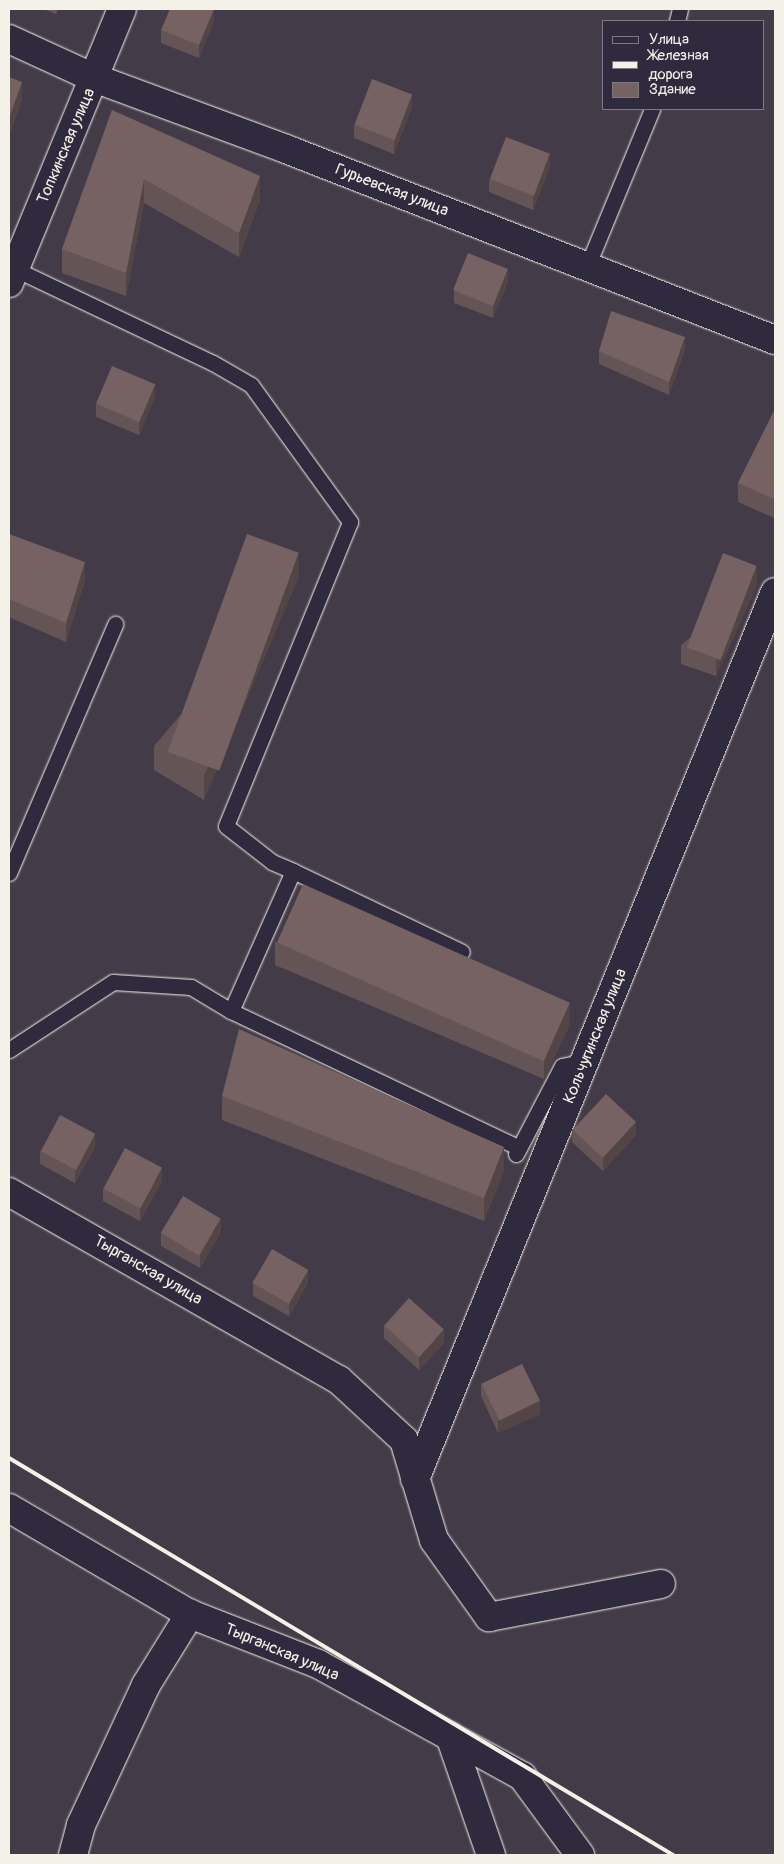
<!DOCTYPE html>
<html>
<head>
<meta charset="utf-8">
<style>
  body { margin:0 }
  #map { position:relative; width:784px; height:1864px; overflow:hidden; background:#443b48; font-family:Pangolin,sans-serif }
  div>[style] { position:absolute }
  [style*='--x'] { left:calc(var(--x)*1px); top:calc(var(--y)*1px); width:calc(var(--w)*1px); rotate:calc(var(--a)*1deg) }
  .roads { filter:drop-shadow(0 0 1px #f4f1e8) drop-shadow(0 0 1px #f4f1e8) }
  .lane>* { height:15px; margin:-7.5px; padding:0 7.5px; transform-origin:7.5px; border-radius:7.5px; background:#2f2a3d }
  .street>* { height:28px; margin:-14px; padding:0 14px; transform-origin:14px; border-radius:14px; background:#2f2a3d }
  .rail>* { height:4px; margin:-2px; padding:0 2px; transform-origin:2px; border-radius:2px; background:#f4f1e8 }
  .wall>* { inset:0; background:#655455 }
  .shaded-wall>* { inset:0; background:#534545 }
  .building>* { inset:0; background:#766263; transform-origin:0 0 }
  span { translate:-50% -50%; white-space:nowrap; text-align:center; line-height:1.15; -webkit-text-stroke:4px #2f2a3d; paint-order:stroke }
  .street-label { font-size:16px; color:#f4f1e8 }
  .frame { position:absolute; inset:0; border:10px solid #f4f1e8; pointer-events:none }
  .legend { position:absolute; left:602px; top:20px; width:162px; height:90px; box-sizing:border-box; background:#2f2a3d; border:1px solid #7e7a81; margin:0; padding:6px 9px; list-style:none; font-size:15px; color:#f4f1e8 }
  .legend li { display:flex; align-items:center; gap:10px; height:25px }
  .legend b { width:25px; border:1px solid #7e7a81 }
</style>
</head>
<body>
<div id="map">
  <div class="roads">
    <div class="lane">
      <div style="--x:677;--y:21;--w:12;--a:-76"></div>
      <div style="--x:587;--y:267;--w:171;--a:-67.6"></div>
      <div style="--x:15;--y:269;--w:219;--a:25.4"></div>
      <div style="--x:213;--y:363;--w:44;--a:30.1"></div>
      <div style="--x:251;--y:385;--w:169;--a:54.1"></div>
      <div style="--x:350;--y:522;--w:328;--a:112.2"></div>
      <div style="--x:226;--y:826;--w:58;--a:38"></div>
      <div style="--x:272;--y:862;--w:23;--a:23"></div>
      <div style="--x:9;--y:873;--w:271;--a:-66.9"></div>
      <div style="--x:231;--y:1011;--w:319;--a:25.4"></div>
      <div style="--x:9;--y:1050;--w:124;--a:-33.2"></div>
      <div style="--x:113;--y:982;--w:78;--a:3.7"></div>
      <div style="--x:191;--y:987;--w:47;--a:31"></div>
      <div style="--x:231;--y:1011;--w:153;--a:-66.1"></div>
      <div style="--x:293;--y:871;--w:187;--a:25.6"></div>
      <div style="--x:516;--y:1154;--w:99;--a:-62.4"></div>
      <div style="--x:562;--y:1066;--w:24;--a:-12"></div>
    </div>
    <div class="street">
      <div style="--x:9;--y:39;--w:94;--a:24.6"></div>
      <div style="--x:94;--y:78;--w:205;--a:20.3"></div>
      <div style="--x:286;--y:149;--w:525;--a:21.34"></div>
      <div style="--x:9;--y:283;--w:296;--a:-67.6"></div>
      <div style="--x:9;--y:1192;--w:380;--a:29.7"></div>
      <div style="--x:339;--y:1380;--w:88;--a:42.7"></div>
      <div style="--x:404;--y:1440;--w:104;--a:73.3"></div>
      <div style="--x:434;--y:1540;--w:95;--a:54.5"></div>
      <div style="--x:489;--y:1617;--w:175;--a:-10.9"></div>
      <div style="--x:415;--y:1479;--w:957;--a:-67.91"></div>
      <div style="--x:9;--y:1508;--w:210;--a:30.4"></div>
      <div style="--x:190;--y:1614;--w:137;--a:21.3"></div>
      <div style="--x:318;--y:1664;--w:233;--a:28.8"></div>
      <div style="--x:522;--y:1776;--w:98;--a:53.7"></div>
      <div style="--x:450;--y:1736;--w:126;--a:71"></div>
      <div style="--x:73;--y:1855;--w:31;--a:-75"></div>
      <div style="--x:81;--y:1825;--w:154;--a:-65.1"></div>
      <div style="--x:146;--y:1685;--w:84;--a:-58.2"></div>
    </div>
  </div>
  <div class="rail">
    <div style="--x:9;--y:1458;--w:774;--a:30.87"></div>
  </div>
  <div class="wall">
    <div style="clip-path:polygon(43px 9px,58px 9px,56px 14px)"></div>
    <div style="clip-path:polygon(214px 21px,199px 58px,161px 43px,161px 30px)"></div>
    <div style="clip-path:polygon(412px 107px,394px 154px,354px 138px,354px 125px)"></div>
    <div style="clip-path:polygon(112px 110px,260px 200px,239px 257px,144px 203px,126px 296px,62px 273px,62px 249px)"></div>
    <div style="clip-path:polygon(550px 167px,533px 210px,489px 192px,489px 179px)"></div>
    <div style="clip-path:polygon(508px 282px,493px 318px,454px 303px,454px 290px)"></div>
    <div style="clip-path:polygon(685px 350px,669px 395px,599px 364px,599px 351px)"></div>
    <div style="clip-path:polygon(155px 397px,139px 435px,96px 417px,96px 404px)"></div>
    <div style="clip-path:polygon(775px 409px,775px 514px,774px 518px,738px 502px,738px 483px)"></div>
    <div style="clip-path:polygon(9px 534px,85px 580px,66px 642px,9px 617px)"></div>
    <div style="clip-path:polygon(299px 576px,204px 800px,154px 770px,154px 746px)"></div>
    <div style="clip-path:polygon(757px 585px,716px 676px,681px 664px,681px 645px)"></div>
    <div style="clip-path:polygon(275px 942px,570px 1024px,544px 1079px,275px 965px)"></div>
    <div style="clip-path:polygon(222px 1096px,504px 1171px,484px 1221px,222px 1120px)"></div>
    <div style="clip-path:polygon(572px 1129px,636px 1135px,603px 1171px,572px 1142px)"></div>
    <div style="clip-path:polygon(95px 1147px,75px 1183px,40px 1164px,40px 1151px)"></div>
    <div style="clip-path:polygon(162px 1181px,140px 1221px,103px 1201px,103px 1188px)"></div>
    <div style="clip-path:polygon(221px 1232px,200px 1268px,161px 1246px,161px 1233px)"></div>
    <div style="clip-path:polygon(253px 1283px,308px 1283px,289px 1316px,253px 1296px)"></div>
    <div style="clip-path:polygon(384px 1325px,444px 1343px,419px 1370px,384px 1338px)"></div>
    <div style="clip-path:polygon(481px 1383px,540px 1414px,498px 1433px,481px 1396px)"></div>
  </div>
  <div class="shaded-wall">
    <div style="clip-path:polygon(214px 9px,214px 21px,199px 58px,199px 45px)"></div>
    <div style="clip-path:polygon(22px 82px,22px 101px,9px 137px,9px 119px)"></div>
    <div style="clip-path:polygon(412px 94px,412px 107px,394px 154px,394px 141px)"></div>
    <div style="clip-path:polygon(550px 154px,550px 167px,533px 210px,533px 197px)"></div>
    <div style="clip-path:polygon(260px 176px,260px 200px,239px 257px,239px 233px)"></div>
    <div style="clip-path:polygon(144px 179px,144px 203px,126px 296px,126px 273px)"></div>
    <div style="clip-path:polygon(508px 269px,508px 282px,493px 318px,493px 305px)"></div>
    <div style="clip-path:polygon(685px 337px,685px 350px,669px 395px,669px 382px)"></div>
    <div style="clip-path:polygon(155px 384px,155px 397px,139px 435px,139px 422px)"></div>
    <div style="clip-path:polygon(775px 496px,775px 514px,774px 518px,774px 499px)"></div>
    <div style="clip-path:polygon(299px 553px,299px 576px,204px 800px,204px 776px)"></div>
    <div style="clip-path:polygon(85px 562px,85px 580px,66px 642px,66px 623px)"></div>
    <div style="clip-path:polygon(757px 566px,757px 585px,716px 676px,716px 658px)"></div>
    <div style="clip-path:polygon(570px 1001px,570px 1024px,544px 1079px,544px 1056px)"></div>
    <div style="clip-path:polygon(636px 1122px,636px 1135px,603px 1171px,603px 1158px)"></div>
    <div style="clip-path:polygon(95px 1134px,95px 1147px,75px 1183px,75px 1170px)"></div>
    <div style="clip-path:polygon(504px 1147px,504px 1171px,484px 1221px,484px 1198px)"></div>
    <div style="clip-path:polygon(162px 1168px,162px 1181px,140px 1221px,140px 1208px)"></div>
    <div style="clip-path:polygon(221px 1219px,221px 1232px,200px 1268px,200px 1255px)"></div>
    <div style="clip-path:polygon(308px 1270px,308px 1283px,289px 1316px,289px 1303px)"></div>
    <div style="clip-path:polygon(444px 1330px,444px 1343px,419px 1370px,419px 1357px)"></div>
    <div style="clip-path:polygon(540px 1401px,540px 1414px,498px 1433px,498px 1420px)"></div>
  </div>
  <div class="building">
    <div style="clip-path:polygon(170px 9px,214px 9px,199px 45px,161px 30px)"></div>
    <div style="clip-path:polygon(9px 77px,22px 82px,9px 119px)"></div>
    <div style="left:372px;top:79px;width:43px;height:49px;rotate:21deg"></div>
    <div style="clip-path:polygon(112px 110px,260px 176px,239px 233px,144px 179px,126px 273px,62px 249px)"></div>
    <div style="left:506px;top:137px;width:47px;height:45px;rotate:21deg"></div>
    <div style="left:468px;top:253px;width:43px;height:40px;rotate:22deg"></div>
    <div style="clip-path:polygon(611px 311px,685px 337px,669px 382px,599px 351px)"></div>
    <div style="left:112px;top:366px;width:47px;height:41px;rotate:23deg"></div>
    <div style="clip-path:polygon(775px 409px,775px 496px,774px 499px,738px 483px)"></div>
    <div style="clip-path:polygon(9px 534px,85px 562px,66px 623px,9px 599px)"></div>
    <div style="left:247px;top:534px;width:55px;height:232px;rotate:20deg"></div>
    <div style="left:723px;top:553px;width:36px;height:101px;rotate:21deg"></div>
    <div style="left:303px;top:884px;width:292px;height:64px;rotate:24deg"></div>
    <div style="clip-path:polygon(239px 1029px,504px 1147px,484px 1198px,222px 1096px)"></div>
    <div style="left:606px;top:1094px;width:41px;height:49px;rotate:43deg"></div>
    <div style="left:60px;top:1115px;width:40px;height:41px;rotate:28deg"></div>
    <div style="left:125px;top:1148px;width:42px;height:46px;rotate:28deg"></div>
    <div style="left:183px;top:1196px;width:44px;height:43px;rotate:31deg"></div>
    <div style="left:272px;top:1249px;width:42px;height:39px;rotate:30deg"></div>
    <div style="left:409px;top:1298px;width:47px;height:37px;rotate:42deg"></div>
    <div style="left:522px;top:1364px;width:41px;height:45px;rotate:64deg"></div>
  </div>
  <div class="street-label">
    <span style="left:66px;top:146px;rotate:-67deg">Топкинская улица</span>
    <span style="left:392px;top:190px;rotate:21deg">Гурьевская улица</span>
    <span style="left:595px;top:1036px;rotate:-68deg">Кольчугинская улица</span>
    <span style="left:148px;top:1270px;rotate:30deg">Тырганская улица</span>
    <span style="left:282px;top:1652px;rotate:23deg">Тырганская улица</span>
  </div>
  <div class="frame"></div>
  <ul class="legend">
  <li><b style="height:6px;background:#2f2a3d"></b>Улица</li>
  <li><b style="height:6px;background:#f4f1e8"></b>Железная дорога</li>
  <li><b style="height:14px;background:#766263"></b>Здание</li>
  </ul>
</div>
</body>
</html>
